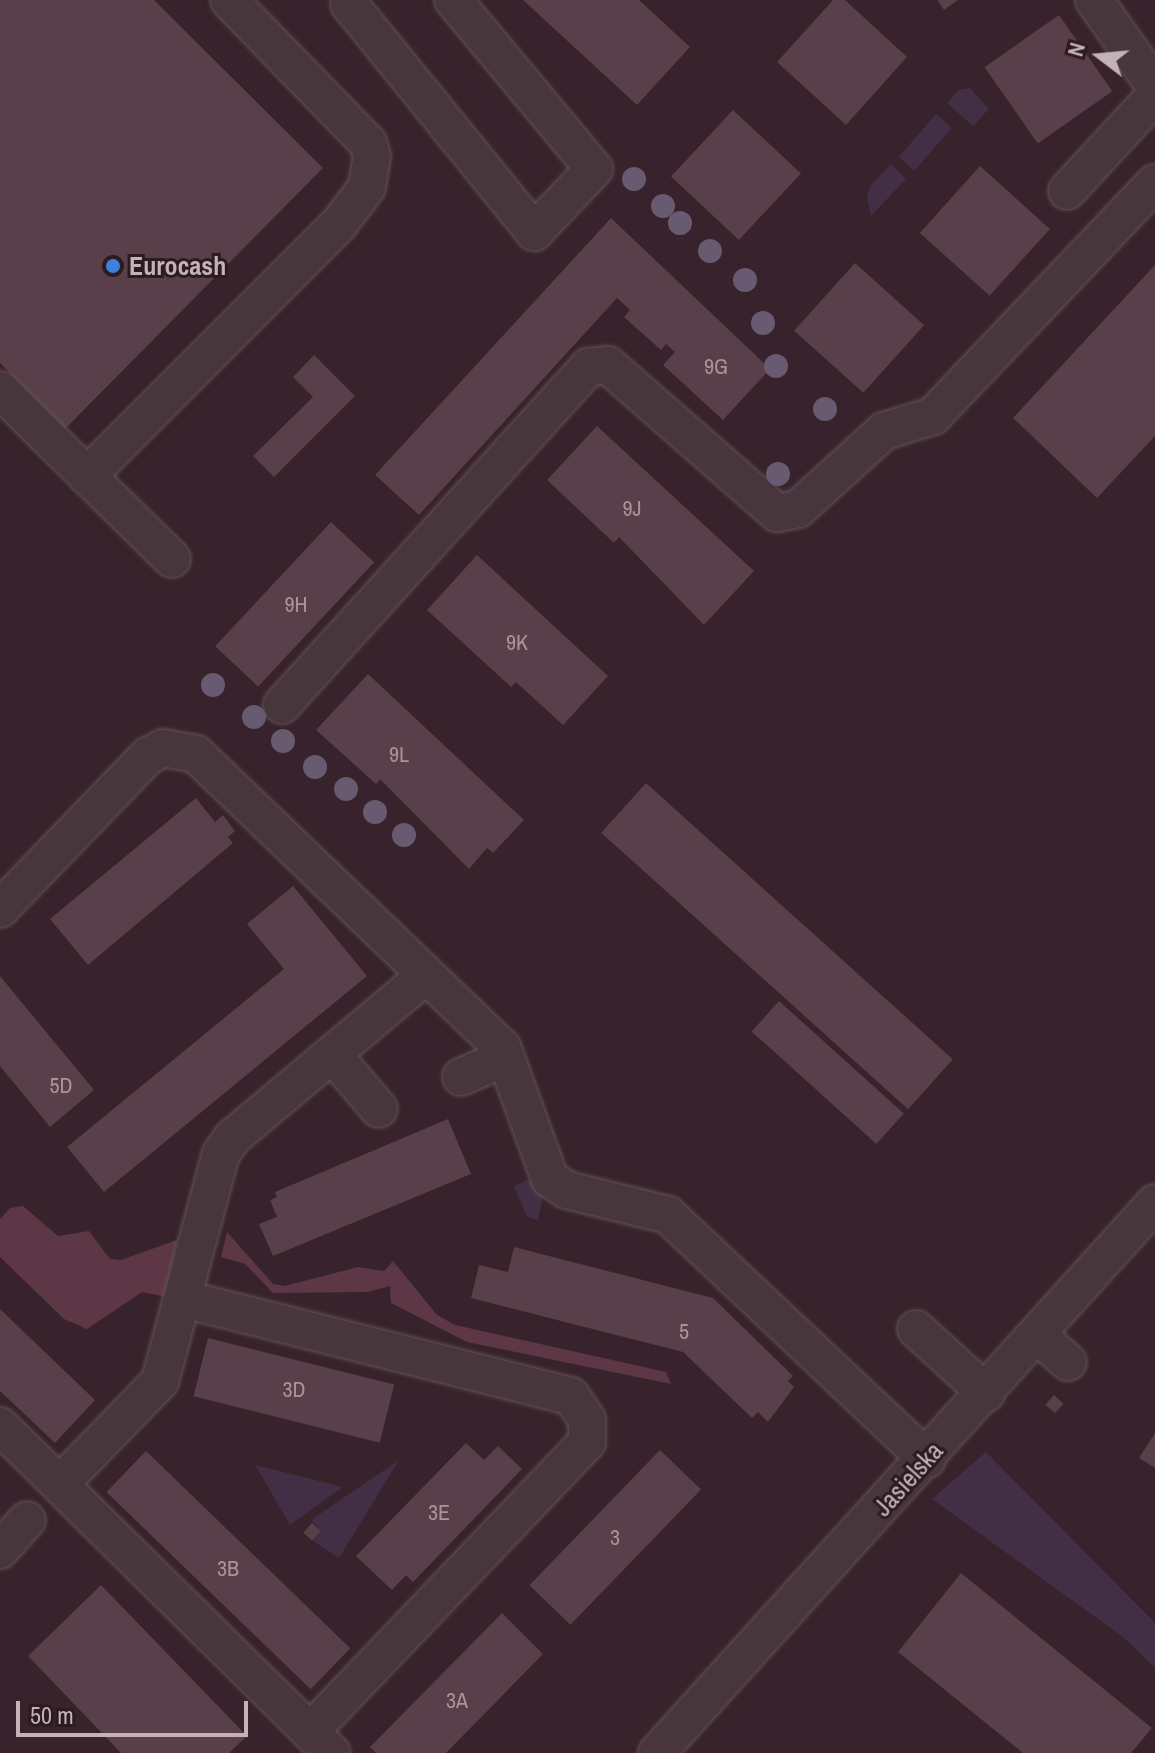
<!DOCTYPE html>
<html>
<head>
<meta charset="utf-8">
<style>
  body { margin:0 }
  #map { position:relative; width:1155px; height:1753px; overflow:hidden; background:#38222b; font-family:"Archivo Narrow",sans-serif }
  div>[style] { position:absolute }
  [style*='--x'] { left:calc(var(--x)*1px); top:calc(var(--y)*1px); width:calc(var(--w)*1px); rotate:calc(var(--a)*1deg) }
  .green>* { inset:0; background:#422f45; transform-origin:0 0 }
  .water>* { inset:0; background:#5e3746 }
  .building>* { inset:0; background:#583f49; transform-origin:0 0 }
  .roads { filter:drop-shadow(0 0 2px #635158) drop-shadow(0 0 2px #635158) }
  .minor>* { height:36px; margin:-18px; padding:0 18px; transform-origin:18px; border-radius:18px; background:#48363d }
  .trees>* { width:24px; height:24px; margin:-12px; border-radius:50%; background:#685a70 }
  .dots>* { width:22px; height:22px; translate:-50% -50%; box-sizing:border-box; border:4px solid #2d1b22; border-radius:50% }
  span { translate:-50% -50%; white-space:nowrap; text-align:center; line-height:1.15; -webkit-text-stroke:6px #2d1b22; paint-order:stroke }
  .number-label { font-size:22px; color:#aa949c }
  .number-label span { -webkit-text-stroke-width:0 }
  .poi-label { font-size:26px; color:#c5b1b8; font-weight:700 }
  .left { translate:0 -50%; text-align:left }
  .street-label { font-size:26px; color:#c5b1b8 }
  .north { position:absolute; left:1059px; top:16px; width:80px; height:80px; -webkit-text-stroke:6px #2d1b22; paint-order:stroke; rotate:286deg; font-size:22px; font-weight:700; line-height:32px; text-align:center; color:#c5b1b8 }
  .north::after { content:''; display:block; margin:auto; width:28px; height:36px; background:#c5b1b8; clip-path:polygon(50% 0,100% 100%,50% 72%,0 100%) }
  .scale { position:absolute; left:16px; top:1701px; width:232px; height:36px; box-sizing:border-box; border:4px solid #c5b1b8; border-top:0; padding-left:10px; font-size:24px; line-height:28px; white-space:nowrap; color:#c5b1b8; -webkit-text-stroke:6px #2d1b22; paint-order:stroke }
</style>
</head>
<body>
<div id="map">
  <div class="green">
    <div style="clip-path:polygon(970px 88px,989px 109px,973px 126px,947px 103px,958px 90px)"></div>
    <div style="left:936px;top:114px;width:21px;height:57px;rotate:41deg"></div>
    <div style="clip-path:polygon(891px 164px,906px 179px,871px 216px,867px 196px,872px 184px)"></div>
    <div style="clip-path:polygon(534px 1177px,543px 1197px,538px 1220px,527px 1217px,514px 1186px)"></div>
    <div style="clip-path:polygon(986px 1452px,1155px 1623px,1155px 1668px,1123px 1637px,932px 1499px)"></div>
    <div style="clip-path:polygon(399px 1460px,339px 1558px,313px 1541px,321px 1531px,311px 1520px)"></div>
    <div style="clip-path:polygon(255px 1465px,343px 1487px,290px 1525px)"></div>
  </div>
  <div class="water">
    <div style="clip-path:polygon(23px 1206px,58px 1236px,89px 1231px,110px 1259px,121px 1260px,177px 1240px,166px 1297px,142px 1292px,87px 1329px,64px 1319px,0 1257px,0 1219px,10px 1208px)"></div>
    <div style="clip-path:polygon(227px 1232px,273px 1284px,285px 1286px,358px 1267px,384px 1271px,393px 1261px,437px 1315px,455px 1325px,666px 1372px,671px 1384px,467px 1342px,391px 1303px,390px 1286px,368px 1292px,273px 1293px,245px 1264px,221px 1257px)"></div>
  </div>
  <div class="building">
    <div style="clip-path:polygon(0 0,154px 0,323px 168px,65px 429px,0 363px)"></div>
    <div style="clip-path:polygon(523px 0,639px 0,690px 47px,637px 105px)"></div>
    <div style="clip-path:polygon(833px 0,845px 0,907px 57px,846px 125px,777px 62px)"></div>
    <div style="clip-path:polygon(937px 0,958px 0,944px 10px)"></div>
    <div style="left:1059px;top:15px;width:93px;height:91px;rotate:55deg"></div>
    <div style="left:733px;top:110px;width:93px;height:91px;rotate:43deg"></div>
    <div style="left:980px;top:166px;width:94px;height:90px;rotate:42deg"></div>
    <div style="clip-path:polygon(611px 218px,770px 369px,723px 420px,663px 365px,675px 352px,666px 344px,661px 350px,624px 317px,630px 310px,617px 298px,419px 515px,375px 475px)"></div>
    <div style="left:855px;top:263px;width:93px;height:91px;rotate:42deg"></div>
    <div style="clip-path:polygon(1155px 265px,1155px 436px,1097px 498px,1013px 418px)"></div>
    <div style="clip-path:polygon(314px 355px,355px 396px,274px 477px,253px 456px,313px 397px,293px 377px)"></div>
    <div style="clip-path:polygon(597px 426px,754px 571px,704px 625px,619px 537px,614px 543px,547px 480px)"></div>
    <div style="left:331px;top:522px;width:59px;height:170px;rotate:43deg"></div>
    <div style="clip-path:polygon(477px 555px,608px 676px,563px 725px,516px 682px,511px 687px,427px 610px)"></div>
    <div style="clip-path:polygon(368px 674px,524px 820px,493px 853px,487px 848px,469px 869px,380px 779px,376px 784px,316px 730px)"></div>
    <div style="left:646px;top:783px;width:413px;height:67px;rotate:42deg"></div>
    <div style="clip-path:polygon(196px 798px,215px 822px,223px 815px,235px 831px,228px 837px,233px 843px,88px 965px,50px 919px)"></div>
    <div style="clip-path:polygon(293px 886px,367px 976px,104px 1192px,67px 1147px,284px 969px,247px 924px)"></div>
    <div style="clip-path:polygon(0 976px,94px 1090px,50px 1127px,0 1066px)"></div>
    <div style="left:779px;top:1001px;width:168px;height:41px;rotate:42deg"></div>
    <div style="clip-path:polygon(448px 1119px,471px 1174px,273px 1256px,259px 1224px,277px 1217px,270px 1200px,277px 1197px,275px 1192px)"></div>
    <div style="clip-path:polygon(514px 1247px,713px 1298px,793px 1376px,788px 1381px,794px 1387px,768px 1422px,758px 1412px,752px 1418px,683px 1352px,471px 1298px,479px 1265px,508px 1272px)"></div>
    <div style="clip-path:polygon(0 1309px,95px 1400px,55px 1443px,0 1391px)"></div>
    <div style="left:208px;top:1338px;width:192px;height:60px;rotate:14deg"></div>
    <div style="left:1054px;top:1395px;width:13px;height:13px;rotate:42deg"></div>
    <div style="clip-path:polygon(1155px 1433px,1155px 1468px,1139px 1458px)"></div>
    <div style="clip-path:polygon(466px 1443px,484px 1460px,498px 1446px,522px 1469px,413px 1582px,406px 1575px,392px 1590px,356px 1556px)"></div>
    <div style="left:660px;top:1450px;width:57px;height:188px;rotate:44deg"></div>
    <div style="left:146px;top:1451px;width:284px;height:57px;rotate:44deg"></div>
    <div style="left:312px;top:1523px;width:12px;height:13px;rotate:42deg"></div>
    <div style="clip-path:polygon(961px 1573px,1152px 1728px,1131px 1753px,1023px 1753px,898px 1652px)"></div>
    <div style="clip-path:polygon(101px 1585px,247px 1736px,229px 1753px,121px 1753px,28px 1656px)"></div>
    <div style="clip-path:polygon(502px 1613px,543px 1654px,446px 1753px,376px 1753px,370px 1747px)"></div>
  </div>
  <div class="roads">
    <div class="minor">
      <div style="--x:1094;--y:0;--w:105;--a:54.7"></div>
      <div style="--x:349;--y:4;--w:294;--a:50.9"></div>
      <div style="--x:534;--y:232;--w:87;--a:-46.4"></div>
      <div style="--x:594;--y:169;--w:220;--a:-129.8"></div>
      <div style="--x:1067;--y:191;--w:129;--a:-47.2"></div>
      <div style="--x:0;--y:390;--w:241;--a:44.5"></div>
      <div style="--x:87;--y:476;--w:356;--a:-45"></div>
      <div style="--x:339;--y:224;--w:46;--a:-52.9"></div>
      <div style="--x:367;--y:187;--w:31;--a:-81"></div>
      <div style="--x:372;--y:156;--w:14;--a:-107"></div>
      <div style="--x:368;--y:143;--w:199;--a:-134.2"></div>
      <div style="--x:282;--y:705;--w:457;--a:-47.8"></div>
      <div style="--x:589;--y:367;--w:19;--a:-6"></div>
      <div style="--x:608;--y:365;--w:225;--a:41.2"></div>
      <div style="--x:777;--y:513;--w:21;--a:-11"></div>
      <div style="--x:798;--y:509;--w:116;--a:-42.2"></div>
      <div style="--x:884;--y:431;--w:51;--a:-17"></div>
      <div style="--x:933;--y:416;--w:322;--a:-46.4"></div>
      <div style="--x:0;--y:909;--w:213;--a:-46"></div>
      <div style="--x:148;--y:756;--w:17;--a:-28"></div>
      <div style="--x:163;--y:748;--w:34;--a:10"></div>
      <div style="--x:196;--y:754;--w:424;--a:43.8"></div>
      <div style="--x:502;--y:1047;--w:140;--a:70"></div>
      <div style="--x:550;--y:1179;--w:20;--a:33"></div>
      <div style="--x:567;--y:1190;--w:104;--a:13.9"></div>
      <div style="--x:668;--y:1215;--w:356;--a:43.3"></div>
      <div style="--x:332;--y:1054;--w:72;--a:49.5"></div>
      <div style="--x:461;--y:1077;--w:49;--a:-24"></div>
      <div style="--x:184;--y:1299;--w:399;--a:14.1"></div>
      <div style="--x:571;--y:1396;--w:29;--a:56"></div>
      <div style="--x:587;--y:1420;--w:22;--a:90"></div>
      <div style="--x:587;--y:1442;--w:401;--a:133.7"></div>
      <div style="--x:916;--y:1329;--w:95;--a:42.4"></div>
      <div style="--x:1037;--y:1335;--w:41;--a:41.1"></div>
      <div style="--x:0;--y:1426;--w:466;--a:44.6"></div>
      <div style="--x:60;--y:1484;--w:144;--a:-45.8"></div>
      <div style="--x:160;--y:1381;--w:235;--a:-75"></div>
      <div style="--x:221;--y:1154;--w:19;--a:-55"></div>
      <div style="--x:232;--y:1138;--w:252;--a:-40"></div>
      <div style="--x:0;--y:1550;--w:40;--a:-48"></div>
      <div style="--x:657;--y:1753;--w:742;--a:-47.84"></div>
    </div>
  </div>
  <div class="trees">
    <div style="left:634px;top:179px"></div>
    <div style="left:663px;top:206px"></div>
    <div style="left:680px;top:223px"></div>
    <div style="left:710px;top:251px"></div>
    <div style="left:745px;top:280px"></div>
    <div style="left:763px;top:323px"></div>
    <div style="left:776px;top:366px"></div>
    <div style="left:825px;top:409px"></div>
    <div style="left:778px;top:474px"></div>
    <div style="left:213px;top:685px"></div>
    <div style="left:254px;top:717px"></div>
    <div style="left:283px;top:741px"></div>
    <div style="left:315px;top:767px"></div>
    <div style="left:346px;top:789px"></div>
    <div style="left:375px;top:812px"></div>
    <div style="left:404px;top:835px"></div>
  </div>
  <div class="dots">
    <div style="left:113px;top:266px;background:#3f7fe0"></div>
  </div>
  <div class="number-label">
    <span style="left:716px;top:367px">9G</span>
    <span style="left:632px;top:509px">9J</span>
    <span style="left:296px;top:605px">9H</span>
    <span style="left:517px;top:643px">9K</span>
    <span style="left:399px;top:755px">9L</span>
    <span style="left:61px;top:1086px">5D</span>
    <span style="left:684px;top:1332px">5</span>
    <span style="left:294px;top:1390px">3D</span>
    <span style="left:439px;top:1513px">3E</span>
    <span style="left:615px;top:1538px">3</span>
    <span style="left:228px;top:1569px">3B</span>
    <span style="left:457px;top:1701px">3A</span>
  </div>
  <div class="poi-label">
    <span class="left" style="left:129px;top:266px">Eurocash</span>
  </div>
  <div class="street-label">
    <span style="left:908px;top:1479px;rotate:-48deg">Jasielska</span>
  </div>
  <div class="north">N</div>
  <div class="scale">50 m</div>
</div>
</body>
</html>
